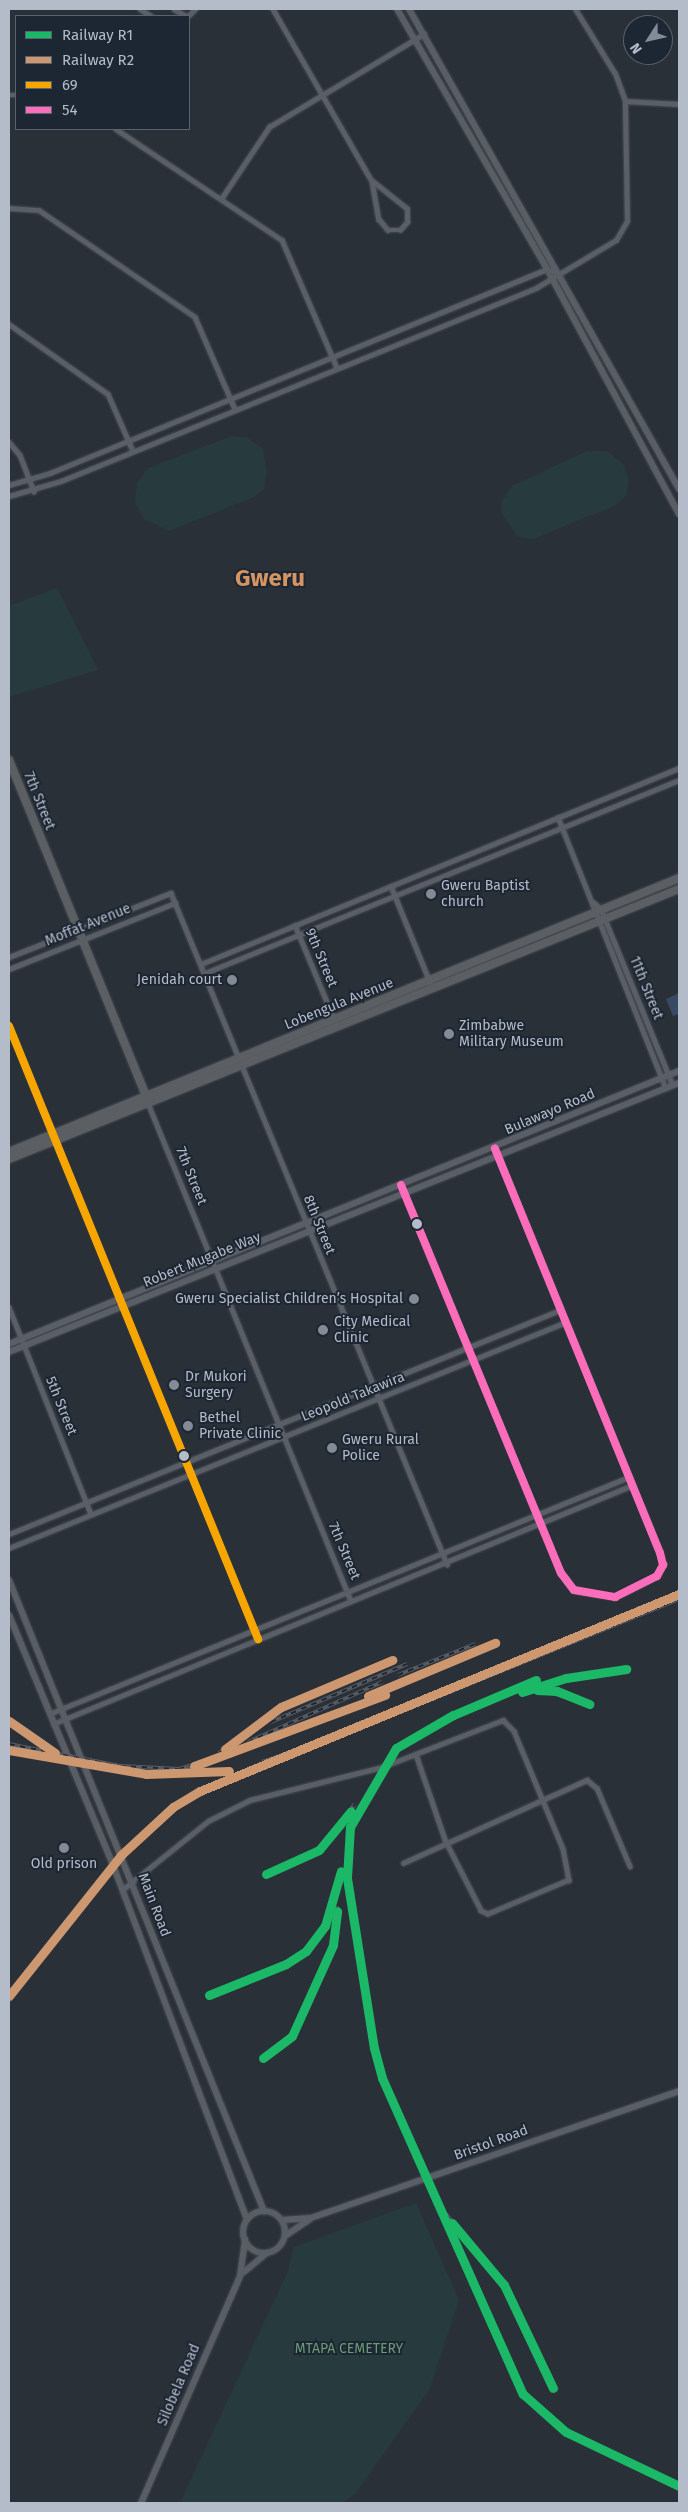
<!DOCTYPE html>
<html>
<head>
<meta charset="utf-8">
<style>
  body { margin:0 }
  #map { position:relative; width:688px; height:2512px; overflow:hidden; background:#2a3038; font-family:"Fira Sans",sans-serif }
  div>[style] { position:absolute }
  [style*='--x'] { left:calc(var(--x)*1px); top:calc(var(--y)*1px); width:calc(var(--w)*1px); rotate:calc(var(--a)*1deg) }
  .green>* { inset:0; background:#273a3e }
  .water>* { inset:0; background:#384963 }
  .roads { filter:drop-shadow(0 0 1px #484c53) drop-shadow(0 0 1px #484c53) }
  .minor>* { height:4.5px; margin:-2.25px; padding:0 2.25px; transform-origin:2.25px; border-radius:2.25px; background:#5a5e66 }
  .tertiary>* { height:5.5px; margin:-2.75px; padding:0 2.75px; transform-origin:2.75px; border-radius:2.75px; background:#5a5e66 }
  .secondary>* { height:6px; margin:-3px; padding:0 3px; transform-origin:3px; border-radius:3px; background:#595d64 }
  .secondary>.ring { margin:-3px; padding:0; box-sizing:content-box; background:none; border:6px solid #595d64; border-radius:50% }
  .trunk>* { height:8px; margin:-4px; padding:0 4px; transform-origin:4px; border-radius:4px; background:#5b5f64 }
  .rail>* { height:4px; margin-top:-2px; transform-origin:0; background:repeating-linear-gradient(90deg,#1d2633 0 5.5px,#595d64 0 11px); box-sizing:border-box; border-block:1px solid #595d64 }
  .bus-1>* { height:8px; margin:-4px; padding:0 4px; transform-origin:4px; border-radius:4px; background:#f7a600 }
  .bus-2>* { height:8px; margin:-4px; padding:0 4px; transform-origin:4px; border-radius:4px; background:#fb6dba }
  .rail-1>* { height:9px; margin:-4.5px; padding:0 4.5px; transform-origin:4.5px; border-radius:4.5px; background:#1ab867 }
  .rail-2>* { height:9px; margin:-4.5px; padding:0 4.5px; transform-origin:4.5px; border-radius:4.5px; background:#cd976f }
  .dots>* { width:14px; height:14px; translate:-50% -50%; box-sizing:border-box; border:2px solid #1d2633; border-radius:50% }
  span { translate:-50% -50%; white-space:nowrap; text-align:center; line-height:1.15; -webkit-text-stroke:4px #1d2633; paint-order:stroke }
  .street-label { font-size:14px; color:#b4bcc9 }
  .poi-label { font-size:14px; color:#b4bcc9 }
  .left { translate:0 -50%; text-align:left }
  .right { translate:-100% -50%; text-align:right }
  .park-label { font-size:14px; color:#6b9a76 }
  .town-label { font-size:24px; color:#d59563; font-weight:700 }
  .frame { position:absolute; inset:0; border:10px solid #b4bcc9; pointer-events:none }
  .legend { position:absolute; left:15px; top:15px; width:175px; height:115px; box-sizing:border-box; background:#1d2633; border:1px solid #59626f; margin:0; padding:6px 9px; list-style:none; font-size:15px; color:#b4bcc9 }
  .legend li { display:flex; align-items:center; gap:10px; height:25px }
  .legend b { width:25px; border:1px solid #59626f }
  .north { position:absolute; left:623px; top:15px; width:50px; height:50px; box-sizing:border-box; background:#1d2633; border:1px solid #59626f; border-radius:50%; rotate:235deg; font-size:14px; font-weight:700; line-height:20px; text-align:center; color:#b4bcc9 }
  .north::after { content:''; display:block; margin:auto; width:18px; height:22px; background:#848b96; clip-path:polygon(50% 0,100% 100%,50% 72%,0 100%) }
</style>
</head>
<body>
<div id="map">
  <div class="green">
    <div style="clip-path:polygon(232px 436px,248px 438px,263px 449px,267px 472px,264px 489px,252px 498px,169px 531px,144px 519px,135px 503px,137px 483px,148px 468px)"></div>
    <div style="clip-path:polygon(587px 451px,607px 451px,623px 464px,629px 480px,626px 496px,614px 506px,533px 539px,518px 537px,502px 514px,502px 501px,512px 486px)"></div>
    <div style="clip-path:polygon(57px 588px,98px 670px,9px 697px,9px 606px)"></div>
    <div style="clip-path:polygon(416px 2203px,459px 2300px,429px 2390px,355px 2494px,343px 2503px,180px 2503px,287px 2273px,294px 2247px)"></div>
  </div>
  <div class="water">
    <div style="clip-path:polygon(679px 993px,679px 1014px,673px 1016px,666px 999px)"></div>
  </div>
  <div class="roads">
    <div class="minor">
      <div style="--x:140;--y:9;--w:13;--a:32"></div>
      <div style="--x:174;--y:9;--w:14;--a:30"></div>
      <div style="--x:273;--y:9;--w:198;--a:60.1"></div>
      <div style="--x:372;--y:181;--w:39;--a:80"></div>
      <div style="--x:379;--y:219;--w:14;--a:51"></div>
      <div style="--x:388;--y:230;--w:12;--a:0"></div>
      <div style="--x:400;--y:230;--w:11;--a:-49"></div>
      <div style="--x:407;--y:222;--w:13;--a:-90"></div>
      <div style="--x:407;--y:209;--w:45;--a:-141.3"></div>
      <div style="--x:188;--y:16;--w:10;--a:-45"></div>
      <div style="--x:9;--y:95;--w:7;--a:0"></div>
      <div style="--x:625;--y:101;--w:54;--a:3.2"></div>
      <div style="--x:116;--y:129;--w:200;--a:33.8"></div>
      <div style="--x:282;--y:240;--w:139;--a:66.7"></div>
      <div style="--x:221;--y:199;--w:87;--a:-56.3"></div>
      <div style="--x:269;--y:127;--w:181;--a:-31"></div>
      <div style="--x:9;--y:208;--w:30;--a:4"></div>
      <div style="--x:39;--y:210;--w:189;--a:34.4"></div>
      <div style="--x:195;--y:317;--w:100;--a:66.5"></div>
      <div style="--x:9;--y:324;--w:121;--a:35.3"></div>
      <div style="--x:108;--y:394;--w:62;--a:66.3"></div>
      <div style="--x:9;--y:442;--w:17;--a:50"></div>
      <div style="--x:20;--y:455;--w:39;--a:69"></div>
      <div style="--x:9;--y:485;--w:43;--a:-16.3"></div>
      <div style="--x:50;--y:473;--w:537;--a:-22.32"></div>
      <div style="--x:547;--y:269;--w:10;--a:17"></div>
      <div style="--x:9;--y:496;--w:54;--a:-16.1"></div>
      <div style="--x:61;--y:481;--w:513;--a:-22.11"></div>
      <div style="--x:536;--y:288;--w:93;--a:-31"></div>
      <div style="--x:616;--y:240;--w:22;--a:-60"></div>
      <div style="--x:627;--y:221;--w:120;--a:-91"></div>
      <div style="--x:625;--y:101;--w:29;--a:-110"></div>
      <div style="--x:615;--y:74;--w:76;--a:-121.6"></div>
      <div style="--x:558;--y:817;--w:292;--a:68.3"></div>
      <div style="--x:391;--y:886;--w:104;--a:67.9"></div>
      <div style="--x:593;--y:902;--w:11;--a:41"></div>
      <div style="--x:601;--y:909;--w:190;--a:67.8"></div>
      <div style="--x:295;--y:925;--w:104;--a:67.4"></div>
      <div style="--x:9;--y:957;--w:174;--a:-21.6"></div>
      <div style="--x:171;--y:893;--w:726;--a:67.64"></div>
      <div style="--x:201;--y:964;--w:517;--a:-22.3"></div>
      <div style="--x:9;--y:969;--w:179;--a:-21.7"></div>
      <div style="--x:205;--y:973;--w:512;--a:-22.15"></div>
      <div style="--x:9;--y:1026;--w:662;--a:67.89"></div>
      <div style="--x:148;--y:1103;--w:538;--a:67.82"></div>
      <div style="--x:401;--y:1185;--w:420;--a:67.6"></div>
      <div style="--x:561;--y:1573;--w:21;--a:53"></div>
      <div style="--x:574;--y:1590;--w:42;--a:9.7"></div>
      <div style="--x:615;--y:1597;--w:47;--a:-26.6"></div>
      <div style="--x:657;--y:1576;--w:13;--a:-61"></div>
      <div style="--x:663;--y:1565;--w:12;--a:-104"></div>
      <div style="--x:660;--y:1553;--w:437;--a:-112.2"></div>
      <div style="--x:9;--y:1307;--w:223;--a:68.4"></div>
      <div style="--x:9;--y:1534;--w:595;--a:-22.12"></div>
      <div style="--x:9;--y:1548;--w:601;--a:-22.08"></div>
      <div style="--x:49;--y:1714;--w:627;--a:-22.23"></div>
      <div style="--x:53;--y:1724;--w:627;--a:-22.4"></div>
      <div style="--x:403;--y:1863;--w:202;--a:-24.3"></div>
      <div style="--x:587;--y:1780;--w:13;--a:39"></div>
      <div style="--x:597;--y:1788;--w:85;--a:67.1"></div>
      <div style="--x:122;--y:1890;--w:110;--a:-38.7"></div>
      <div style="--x:208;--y:1821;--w:47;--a:-26.6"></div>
      <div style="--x:250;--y:1800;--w:136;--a:-14"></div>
      <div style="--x:382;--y:1767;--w:130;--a:-21.2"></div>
      <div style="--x:503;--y:1720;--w:16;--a:45"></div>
      <div style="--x:514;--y:1731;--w:128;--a:67.4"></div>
      <div style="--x:563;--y:1849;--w:32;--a:79"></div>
      <div style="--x:569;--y:1880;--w:88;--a:157.2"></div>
      <div style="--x:488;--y:1914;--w:8;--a:-157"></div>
      <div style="--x:481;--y:1911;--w:79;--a:-117.2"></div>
      <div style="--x:445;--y:1841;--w:90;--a:-108.8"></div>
    </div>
    <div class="tertiary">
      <div style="--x:9;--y:1344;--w:723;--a:-22.17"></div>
      <div style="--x:9;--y:1352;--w:722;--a:-21.88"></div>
      <div style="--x:282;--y:2220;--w:29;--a:-4"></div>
      <div style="--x:311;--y:2218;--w:389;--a:-19"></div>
      <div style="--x:285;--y:2236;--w:30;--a:-34"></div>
    </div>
    <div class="secondary">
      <div style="--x:397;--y:9;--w:300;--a:60"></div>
      <div style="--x:547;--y:269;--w:278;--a:61.7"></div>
      <div style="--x:409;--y:9;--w:551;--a:60.64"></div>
      <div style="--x:9;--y:1580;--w:681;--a:68"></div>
      <div style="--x:9;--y:1615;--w:271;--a:67.4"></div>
      <div style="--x:113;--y:1865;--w:379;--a:69.3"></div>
      <div class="ring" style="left:243px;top:2211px;width:36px;height:36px"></div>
      <div style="--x:244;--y:2272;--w:30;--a:-40"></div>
      <div style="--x:141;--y:2503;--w:248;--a:-66.4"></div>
      <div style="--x:240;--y:2276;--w:37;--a:-82"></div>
    </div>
    <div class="trunk">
      <div style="--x:9;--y:760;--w:368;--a:67.8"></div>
      <div style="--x:9;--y:1152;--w:724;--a:-22.24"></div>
      <div style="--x:9;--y:1159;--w:722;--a:-21.95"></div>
    </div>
  </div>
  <div class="rail">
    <div style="--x:398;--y:1675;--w:83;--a:-21.9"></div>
    <div style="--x:536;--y:1680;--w:90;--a:157.1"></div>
    <div style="--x:453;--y:1715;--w:66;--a:149.9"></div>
    <div style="--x:396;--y:1748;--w:91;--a:120.2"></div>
    <div style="--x:350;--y:1827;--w:51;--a:93.4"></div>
    <div style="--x:347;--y:1878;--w:172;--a:81"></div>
    <div style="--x:374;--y:2048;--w:31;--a:75"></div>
    <div style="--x:382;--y:2078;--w:346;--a:66"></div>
    <div style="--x:523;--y:2394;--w:57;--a:41.5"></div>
    <div style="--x:566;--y:2432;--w:125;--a:25.5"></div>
    <div style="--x:539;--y:1689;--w:52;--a:16.7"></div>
    <div style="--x:526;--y:1691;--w:42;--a:-18"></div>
    <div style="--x:566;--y:1678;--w:61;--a:-8.5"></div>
    <div style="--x:375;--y:1693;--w:130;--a:-22.6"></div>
    <div style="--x:9;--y:1721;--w:49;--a:36.6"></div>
    <div style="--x:271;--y:1722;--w:148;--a:-23.1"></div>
    <div style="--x:248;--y:1742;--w:147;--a:-24.1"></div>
    <div style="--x:9;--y:1744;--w:113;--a:11.2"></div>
    <div style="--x:120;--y:1766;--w:59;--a:2.9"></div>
    <div style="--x:179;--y:1769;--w:67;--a:-16.5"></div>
    <div style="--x:243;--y:1750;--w:152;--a:-21.2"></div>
    <div style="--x:219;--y:1753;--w:77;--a:-36.6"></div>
    <div style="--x:281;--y:1707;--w:121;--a:-22.9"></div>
    <div style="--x:262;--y:1762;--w:91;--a:-18.6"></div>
    <div style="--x:348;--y:1733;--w:357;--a:-22"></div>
    <div style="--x:266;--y:1874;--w:58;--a:-24.4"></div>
    <div style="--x:319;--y:1850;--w:58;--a:-52"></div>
    <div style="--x:209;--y:1995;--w:83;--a:-21.9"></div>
    <div style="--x:286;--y:1964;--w:24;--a:-33"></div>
    <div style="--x:306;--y:1951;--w:31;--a:-53"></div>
    <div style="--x:325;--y:1926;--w:60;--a:-73.7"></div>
    <div style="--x:263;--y:2058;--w:36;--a:-37"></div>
    <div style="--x:292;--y:2036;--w:100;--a:-65.7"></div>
    <div style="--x:333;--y:1945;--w:39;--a:-84"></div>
    <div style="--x:446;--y:2214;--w:92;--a:50.8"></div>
    <div style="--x:504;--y:2285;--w:114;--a:64.6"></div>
  </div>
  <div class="bus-1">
    <div style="--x:9;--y:1026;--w:662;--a:67.89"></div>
  </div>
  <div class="bus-2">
    <div style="--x:401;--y:1185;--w:420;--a:67.6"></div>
    <div style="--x:561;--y:1573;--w:21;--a:53"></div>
    <div style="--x:574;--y:1590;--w:42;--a:9.7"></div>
    <div style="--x:615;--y:1597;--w:47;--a:-26.6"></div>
    <div style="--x:657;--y:1576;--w:13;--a:-61"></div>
    <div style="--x:663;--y:1565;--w:12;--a:-104"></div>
    <div style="--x:660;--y:1553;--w:437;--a:-112.2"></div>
  </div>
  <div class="rail-1">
    <div style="--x:536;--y:1680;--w:90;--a:157.1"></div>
    <div style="--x:453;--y:1715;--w:66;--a:149.9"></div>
    <div style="--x:396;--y:1748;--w:91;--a:120.2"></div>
    <div style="--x:350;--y:1827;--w:51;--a:93.4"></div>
    <div style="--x:347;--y:1878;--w:172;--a:81"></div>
    <div style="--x:374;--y:2048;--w:31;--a:75"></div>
    <div style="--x:382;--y:2078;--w:346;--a:66"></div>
    <div style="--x:523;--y:2394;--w:57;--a:41.5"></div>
    <div style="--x:566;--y:2432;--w:125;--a:25.5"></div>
    <div style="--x:537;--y:1690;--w:20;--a:3"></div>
    <div style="--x:557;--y:1691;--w:35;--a:22"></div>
    <div style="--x:522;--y:1692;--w:46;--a:-17.7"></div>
    <div style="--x:566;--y:1678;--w:61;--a:-8.5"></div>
    <div style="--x:266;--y:1874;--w:58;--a:-24.4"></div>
    <div style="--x:319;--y:1850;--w:50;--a:-50.6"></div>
    <div style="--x:209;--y:1995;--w:83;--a:-21.9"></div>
    <div style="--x:286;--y:1964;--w:24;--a:-33"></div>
    <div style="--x:306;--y:1951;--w:31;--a:-53"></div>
    <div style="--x:325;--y:1926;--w:57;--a:-73.8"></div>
    <div style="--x:263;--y:2058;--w:36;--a:-37"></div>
    <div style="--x:292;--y:2036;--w:100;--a:-65.7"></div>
    <div style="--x:333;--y:1945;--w:34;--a:-83"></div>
    <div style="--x:452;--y:2223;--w:81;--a:50"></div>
    <div style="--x:504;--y:2285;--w:114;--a:64.6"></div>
  </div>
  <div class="rail-2">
    <div style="--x:368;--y:1696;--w:138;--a:-22.7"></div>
    <div style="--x:9;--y:1721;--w:56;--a:34.8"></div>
    <div style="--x:225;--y:1749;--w:70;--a:-36.9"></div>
    <div style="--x:281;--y:1707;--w:121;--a:-22.9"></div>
    <div style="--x:9;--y:1750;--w:139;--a:9.9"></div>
    <div style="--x:146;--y:1774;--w:83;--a:-2.1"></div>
    <div style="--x:194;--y:1766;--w:204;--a:-20.4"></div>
    <div style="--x:9;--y:1996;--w:180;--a:-51.5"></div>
    <div style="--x:121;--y:1855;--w:71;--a:-42.7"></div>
    <div style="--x:173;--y:1807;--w:31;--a:-31"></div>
    <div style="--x:200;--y:1791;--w:518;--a:-22.36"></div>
  </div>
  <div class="dots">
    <div style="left:431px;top:894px;background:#848b96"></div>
    <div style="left:232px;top:980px;background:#848b96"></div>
    <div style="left:449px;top:1034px;background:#848b96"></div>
    <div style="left:417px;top:1224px;background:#b4bcc9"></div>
    <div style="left:414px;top:1299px;background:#848b96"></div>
    <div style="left:323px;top:1330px;background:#848b96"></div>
    <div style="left:174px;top:1385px;background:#848b96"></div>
    <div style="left:188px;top:1426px;background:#848b96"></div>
    <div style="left:332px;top:1448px;background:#848b96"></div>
    <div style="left:184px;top:1456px;background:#b4bcc9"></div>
    <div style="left:64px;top:1848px;background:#848b96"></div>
  </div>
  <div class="street-label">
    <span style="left:39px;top:801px;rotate:68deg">7th Street</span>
    <span style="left:88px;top:925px;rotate:-22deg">Moffat Avenue</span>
    <span style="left:321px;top:958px;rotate:67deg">9th Street</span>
    <span style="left:646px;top:988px;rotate:68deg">11th Street</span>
    <span style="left:339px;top:1004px;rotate:-22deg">Lobengula Avenue</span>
    <span style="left:550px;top:1112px;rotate:-23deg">Bulawayo Road</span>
    <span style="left:191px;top:1176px;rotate:68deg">7th Street</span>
    <span style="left:319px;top:1225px;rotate:68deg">8th Street</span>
    <span style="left:202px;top:1260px;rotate:-22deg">Robert Mugabe Way</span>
    <span style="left:353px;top:1397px;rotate:-22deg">Leopold Takawira</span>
    <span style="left:61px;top:1406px;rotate:68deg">5th Street</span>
    <span style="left:344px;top:1551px;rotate:67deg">7th Street</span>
    <span style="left:154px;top:1905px;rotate:69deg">Main Road</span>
    <span style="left:491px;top:2143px;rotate:-20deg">Bristol Road</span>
    <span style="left:179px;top:2385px;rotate:-67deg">Silobela Road</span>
  </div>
  <div class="poi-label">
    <span class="left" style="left:441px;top:894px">Gweru Baptist<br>church</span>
    <span class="right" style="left:222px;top:980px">Jenidah court</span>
    <span class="left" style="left:459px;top:1034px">Zimbabwe<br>Military Museum</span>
    <span class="right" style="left:403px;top:1299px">Gweru Specialist Children’s Hospital</span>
    <span class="left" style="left:334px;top:1330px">City Medical<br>Clinic</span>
    <span class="left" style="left:185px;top:1385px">Dr Mukori<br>Surgery</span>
    <span class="left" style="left:199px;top:1426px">Bethel<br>Private Clinic</span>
    <span class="left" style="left:342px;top:1448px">Gweru Rural<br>Police</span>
    <span style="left:64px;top:1864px">Old prison</span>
  </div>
  <div class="park-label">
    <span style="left:349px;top:2349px">MTAPA CEMETERY</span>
  </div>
  <div class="town-label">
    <span style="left:270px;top:579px">Gweru</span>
  </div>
  <div class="frame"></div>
  <ul class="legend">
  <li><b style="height:6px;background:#1ab867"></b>Railway R1</li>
  <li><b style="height:6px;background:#cd976f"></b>Railway R2</li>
  <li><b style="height:6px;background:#f7a600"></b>69</li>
  <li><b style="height:6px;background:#fb6dba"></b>54</li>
  </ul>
  <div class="north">N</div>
</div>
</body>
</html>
